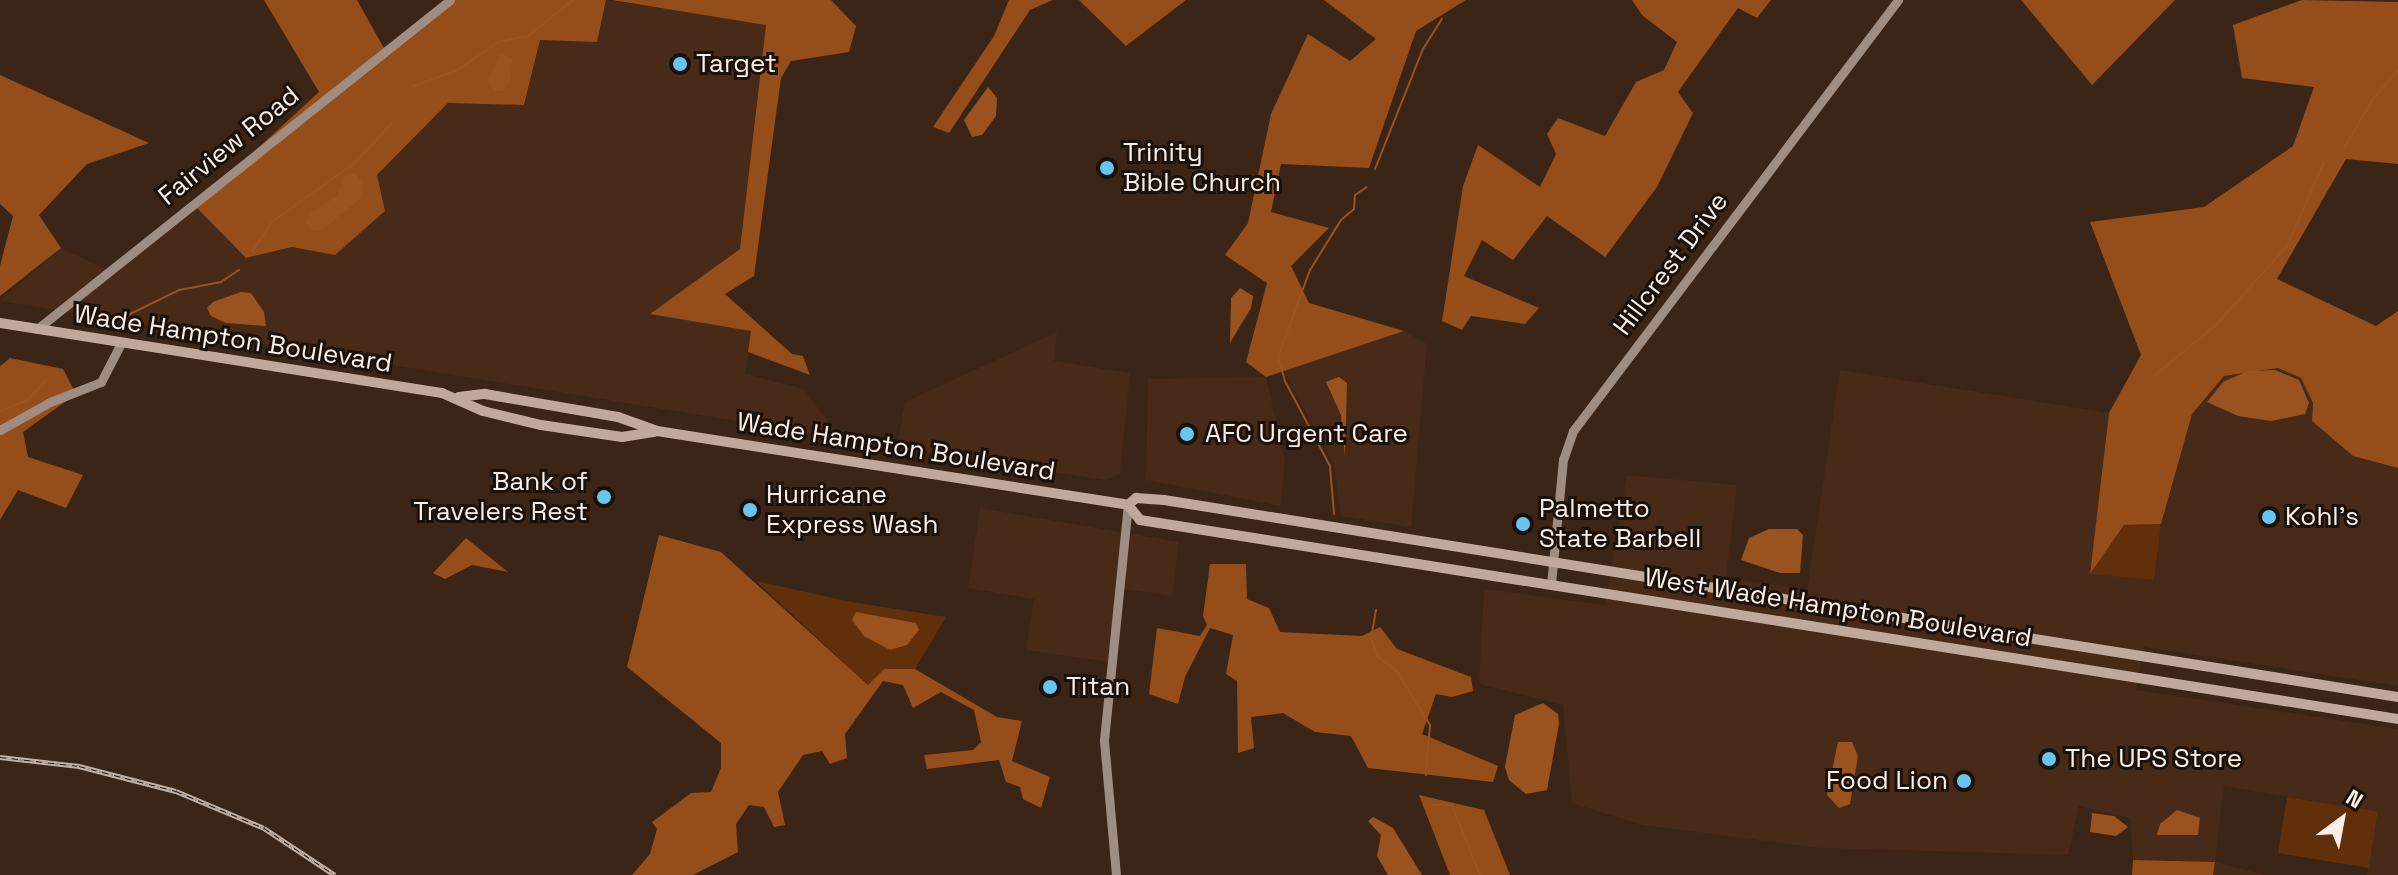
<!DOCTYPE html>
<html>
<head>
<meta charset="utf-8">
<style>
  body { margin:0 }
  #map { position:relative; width:2398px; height:875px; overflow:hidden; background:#3b2517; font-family:"Space Grotesk",sans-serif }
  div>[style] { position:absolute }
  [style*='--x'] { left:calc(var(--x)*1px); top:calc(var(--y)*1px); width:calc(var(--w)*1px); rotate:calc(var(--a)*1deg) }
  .built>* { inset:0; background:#472a18 }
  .green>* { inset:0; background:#612f09; transform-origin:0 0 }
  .forest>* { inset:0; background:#954d19 }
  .water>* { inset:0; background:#9a521f }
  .stream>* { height:2px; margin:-1px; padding:0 1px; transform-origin:1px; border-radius:1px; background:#9a521f }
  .secondary>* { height:9px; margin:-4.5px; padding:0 4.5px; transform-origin:4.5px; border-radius:4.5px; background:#a08d82 }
  .primary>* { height:10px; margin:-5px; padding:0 5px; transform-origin:5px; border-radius:5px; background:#c0a89a }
  .rail>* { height:5px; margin-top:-2.5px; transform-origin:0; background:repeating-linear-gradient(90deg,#1b110b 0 6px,#c2b1a7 0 12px); box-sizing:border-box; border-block:2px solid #c2b1a7 }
  .dots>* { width:22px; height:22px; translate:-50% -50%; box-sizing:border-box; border:4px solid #1b110b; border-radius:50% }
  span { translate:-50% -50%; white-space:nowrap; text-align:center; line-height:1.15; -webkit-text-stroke:6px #1b110b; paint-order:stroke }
  .poi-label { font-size:26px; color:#feefe6 }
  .left { translate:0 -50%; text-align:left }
  .right { translate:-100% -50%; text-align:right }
  .street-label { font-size:26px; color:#feefe6 }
  .north { position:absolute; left:2302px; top:779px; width:80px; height:80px; -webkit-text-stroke:6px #1b110b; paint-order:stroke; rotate:32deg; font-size:22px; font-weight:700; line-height:32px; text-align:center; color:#feefe6 }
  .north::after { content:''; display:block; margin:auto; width:28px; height:36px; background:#feefe6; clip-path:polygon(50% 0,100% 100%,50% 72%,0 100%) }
</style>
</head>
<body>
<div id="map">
  <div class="built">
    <div style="clip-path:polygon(606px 0,766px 24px,740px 249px,651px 314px,752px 331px,745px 374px,804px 389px,840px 438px,0 301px,61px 248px,114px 273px,195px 206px,246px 258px,292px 247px,335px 255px,377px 176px,448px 103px,524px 105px,540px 40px,597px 42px)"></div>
    <div style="clip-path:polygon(1404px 331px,1427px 344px,1411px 527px,1341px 516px,1334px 465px,1284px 371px)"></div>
    <div style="clip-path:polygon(1057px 332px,1054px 361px,1130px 373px,1120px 474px,1105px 480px,897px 447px,905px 402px)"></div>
    <div style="clip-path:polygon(2278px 368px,2301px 378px,2313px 403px,2312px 421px,2353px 456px,2398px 468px,2398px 686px,2144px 647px,2136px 690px,2398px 729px,2398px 875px,2367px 875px,2378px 812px,2224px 786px,2215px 862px,2265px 875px,2213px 875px,2214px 862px,2133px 860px,2130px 818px,2079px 806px,2068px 855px,1821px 848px,1642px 825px,1572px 803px,1563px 705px,1479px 684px,1484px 589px,1605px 605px,1627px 475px,1737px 485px,1726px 578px,1807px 590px,1840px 370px,2109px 413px,2090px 573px,2154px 580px,2161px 524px,2192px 414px,2224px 376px)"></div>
    <div style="clip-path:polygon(1266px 377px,1285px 461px,1281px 506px,1146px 480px,1148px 379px)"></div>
    <div style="clip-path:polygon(980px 508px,1179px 542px,1172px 596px,1119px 588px,1109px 662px,1026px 650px,1034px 599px,968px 588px)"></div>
  </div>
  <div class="green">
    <div style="clip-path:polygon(2161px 524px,2154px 580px,2090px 574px,2124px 525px)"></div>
    <div style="clip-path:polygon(756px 581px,846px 601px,946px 617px,915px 669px,884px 669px,868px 685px)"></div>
    <div style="left:2287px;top:797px;width:92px;height:57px;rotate:9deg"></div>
  </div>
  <div class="forest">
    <div style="clip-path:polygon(264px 0,357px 0,385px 50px,453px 0,606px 0,597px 42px,540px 40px,524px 105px,448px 103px,377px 175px,385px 211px,335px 255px,292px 247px,246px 258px,195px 206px,319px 92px)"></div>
    <div style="clip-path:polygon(612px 0,831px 0,856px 26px,849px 52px,791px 61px,781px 78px,754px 276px,725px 294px,792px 354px,803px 356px,810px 375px,748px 352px,751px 331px,650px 314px,740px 249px,766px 25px)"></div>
    <div style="clip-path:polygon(1009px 0,1053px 0,1030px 10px,949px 133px,933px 127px,994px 36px)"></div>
    <div style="clip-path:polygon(1079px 0,1186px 0,1126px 46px)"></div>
    <div style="clip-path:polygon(1324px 0,1466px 0,1416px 31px,1369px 168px,1281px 164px,1271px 212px,1329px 228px,1291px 266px,1309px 303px,1404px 331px,1266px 377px,1246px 362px,1267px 283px,1225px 255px,1248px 223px,1271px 114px,1308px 34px,1350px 61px,1376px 39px)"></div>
    <div style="clip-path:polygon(1632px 0,1771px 0,1757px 18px,1738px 8px,1678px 92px,1693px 113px,1657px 187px,1605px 257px,1547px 216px,1513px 260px,1482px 240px,1464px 276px,1539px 308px,1525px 324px,1471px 316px,1462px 330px,1442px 321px,1463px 186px,1478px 145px,1540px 187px,1556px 154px,1547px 134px,1558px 118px,1605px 136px,1636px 82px,1664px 70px,1677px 42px,1642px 15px)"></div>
    <div style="clip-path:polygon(2021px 0,2175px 0,2092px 85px)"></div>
    <div style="clip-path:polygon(2302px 0,2398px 2px,2398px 164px,2346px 159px,2277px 279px,2376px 326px,2398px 311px,2398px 468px,2353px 456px,2312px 421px,2313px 403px,2301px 378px,2278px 368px,2224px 376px,2192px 414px,2161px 524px,2124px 525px,2090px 574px,2109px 413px,2141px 355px,2090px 222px,2204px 207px,2293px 146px,2314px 87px,2242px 78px,2233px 25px)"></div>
    <div style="clip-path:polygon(0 75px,149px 143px,87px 164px,39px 215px,61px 248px,0 296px,0 266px,13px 216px,0 204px)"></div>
    <div style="clip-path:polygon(10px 358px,63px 369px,76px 394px,23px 432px,28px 457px,83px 475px,66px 508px,18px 490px,0 520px,0 366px)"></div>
    <div style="clip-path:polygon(659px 535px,721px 552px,868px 685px,884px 669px,915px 669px,997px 717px,1022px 721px,1012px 761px,1050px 777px,1041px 808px,1023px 799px,1020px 787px,1006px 782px,999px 760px,927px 769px,924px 755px,973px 750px,981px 742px,974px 710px,941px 692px,913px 708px,903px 685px,883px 681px,845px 734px,847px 758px,830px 764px,822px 751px,803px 755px,778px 792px,785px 825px,774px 827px,764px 807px,749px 805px,736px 824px,738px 852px,693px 875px,632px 875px,650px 854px,657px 829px,652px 822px,691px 793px,711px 792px,721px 768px,721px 743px,627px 667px)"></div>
    <div style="clip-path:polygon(466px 538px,508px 572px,472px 565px,445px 579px,433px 573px)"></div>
    <div style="clip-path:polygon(1210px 564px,1246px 564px,1247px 599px,1269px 608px,1280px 632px,1362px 636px,1380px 627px,1397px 649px,1471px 677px,1473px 691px,1452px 697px,1436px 694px,1422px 734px,1498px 766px,1493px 782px,1368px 768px,1351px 736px,1315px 732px,1283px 713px,1251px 717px,1254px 748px,1238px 753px,1237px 681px,1226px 674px,1233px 635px,1210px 628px,1185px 677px,1178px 704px,1149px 694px,1157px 628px,1200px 636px,1207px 625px,1203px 616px)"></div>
    <div style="clip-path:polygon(1419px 795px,1484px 810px,1510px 875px,1450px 875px)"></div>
    <div style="clip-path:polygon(2133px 860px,2215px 862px,2213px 875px,2132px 875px)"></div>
  </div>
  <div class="water">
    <div style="clip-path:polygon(500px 54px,512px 58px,511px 79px,504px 91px,495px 91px,487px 82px)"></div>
    <div style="clip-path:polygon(988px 87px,997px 98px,996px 116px,982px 135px,972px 137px,964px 120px)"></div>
    <div style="clip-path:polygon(356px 173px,363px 185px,360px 199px,322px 230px,310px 231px,306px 221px,312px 212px,337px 196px,344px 177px)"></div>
    <div style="clip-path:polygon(1240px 288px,1253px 296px,1251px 308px,1230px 343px,1231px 298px)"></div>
    <div style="clip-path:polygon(241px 292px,251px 293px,264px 312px,266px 326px,226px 323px,211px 316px,207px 308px,213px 302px)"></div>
    <div style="clip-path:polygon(2275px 370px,2299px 380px,2309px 403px,2305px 414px,2271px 421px,2238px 416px,2207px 402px,2223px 382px,2248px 371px)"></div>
    <div style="clip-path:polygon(1339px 377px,1347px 383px,1345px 457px,1341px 415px,1326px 382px)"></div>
    <div style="clip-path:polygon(1769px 529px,1797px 529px,1803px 535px,1800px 573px,1780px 573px,1741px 560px,1749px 538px)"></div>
    <div style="clip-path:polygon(856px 612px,916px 623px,919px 630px,907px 645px,890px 650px,864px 636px,852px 620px)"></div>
    <div style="clip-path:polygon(1543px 703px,1558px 714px,1559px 724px,1547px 790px,1526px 794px,1509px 780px,1505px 767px,1515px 715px)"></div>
    <div style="clip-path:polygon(1838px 742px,1852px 742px,1858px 756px,1850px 804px,1839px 808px,1827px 795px)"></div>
    <div style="clip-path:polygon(2177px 810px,2200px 818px,2198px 835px,2157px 835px,2160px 824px)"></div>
    <div style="clip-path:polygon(2092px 813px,2114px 816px,2128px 827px,2116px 836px,2090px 832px)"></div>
    <div style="clip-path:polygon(1373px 817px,1393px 828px,1422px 875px,1388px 875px,1377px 856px,1381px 835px,1368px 821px)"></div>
  </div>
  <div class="stream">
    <div style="--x:413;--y:86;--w:48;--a:-19.6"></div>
    <div style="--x:458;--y:70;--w:49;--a:-35"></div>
    <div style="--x:498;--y:42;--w:31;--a:-11"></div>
    <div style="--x:528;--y:36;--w:58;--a:-38.7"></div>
    <div style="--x:2344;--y:148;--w:57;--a:-59.4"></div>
    <div style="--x:2373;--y:99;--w:38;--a:-49"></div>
    <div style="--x:1375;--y:169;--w:129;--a:-68.2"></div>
    <div style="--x:1423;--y:49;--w:36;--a:-58"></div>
    <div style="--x:252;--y:251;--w:37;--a:-55"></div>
    <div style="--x:273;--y:221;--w:100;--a:-35.3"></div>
    <div style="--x:355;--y:163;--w:54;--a:-47.2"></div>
    <div style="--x:124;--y:317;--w:61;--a:-26.1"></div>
    <div style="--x:179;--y:290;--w:43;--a:-10.8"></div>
    <div style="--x:221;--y:282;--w:22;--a:-34"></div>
    <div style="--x:2155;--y:375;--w:80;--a:-39.4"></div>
    <div style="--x:2217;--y:324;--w:105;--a:-48.1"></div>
    <div style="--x:2287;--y:246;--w:92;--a:-66.2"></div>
    <div style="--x:0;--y:411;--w:30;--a:-21"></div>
    <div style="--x:28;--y:400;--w:28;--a:-48"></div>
    <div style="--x:1334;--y:514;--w:48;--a:-94.8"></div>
    <div style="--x:1330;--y:466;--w:96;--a:-117.9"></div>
    <div style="--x:1285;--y:381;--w:25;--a:-106"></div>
    <div style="--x:1278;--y:357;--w:93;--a:-69.8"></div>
    <div style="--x:1310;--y:270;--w:59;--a:-58.2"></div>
    <div style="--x:1341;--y:220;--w:17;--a:-40"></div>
    <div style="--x:1354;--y:209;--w:14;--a:-86"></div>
    <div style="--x:1355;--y:195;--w:14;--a:-34"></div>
    <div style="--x:1376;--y:610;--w:29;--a:100"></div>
    <div style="--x:1371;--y:639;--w:19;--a:69"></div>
    <div style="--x:1378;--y:657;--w:22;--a:36"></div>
    <div style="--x:1396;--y:670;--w:65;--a:58.3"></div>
    <div style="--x:1430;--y:725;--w:50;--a:94.6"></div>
    <div style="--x:1434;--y:805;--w:18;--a:0"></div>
    <div style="--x:1452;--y:805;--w:75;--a:68.2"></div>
  </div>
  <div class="secondary">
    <div style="--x:37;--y:329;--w:528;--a:-38.54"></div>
    <div style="--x:0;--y:430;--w:57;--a:-29.2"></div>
    <div style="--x:50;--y:402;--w:55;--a:-21.4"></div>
    <div style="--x:101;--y:382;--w:42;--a:-62.8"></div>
    <div style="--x:1551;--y:584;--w:125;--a:-84.5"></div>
    <div style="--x:1563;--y:460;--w:31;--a:-71"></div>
    <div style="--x:1573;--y:431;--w:540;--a:-52.98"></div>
    <div style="--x:1116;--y:875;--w:136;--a:-95.1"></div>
    <div style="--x:1104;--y:740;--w:236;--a:-84.2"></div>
  </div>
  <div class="primary">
    <div style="--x:0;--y:323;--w:448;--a:9"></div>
    <div style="--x:442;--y:393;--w:45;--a:23.7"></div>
    <div style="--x:483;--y:411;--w:60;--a:13.6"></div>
    <div style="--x:541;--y:425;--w:82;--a:8.4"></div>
    <div style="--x:622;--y:437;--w:33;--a:-9"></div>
    <div style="--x:459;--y:397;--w:26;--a:-7"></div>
    <div style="--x:485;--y:394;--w:135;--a:9.8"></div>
    <div style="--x:618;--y:417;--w:41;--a:19.7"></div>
    <div style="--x:657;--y:431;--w:477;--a:8.9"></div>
    <div style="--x:1128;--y:505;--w:19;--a:51"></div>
    <div style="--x:1140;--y:520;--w:1274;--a:8.99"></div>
    <div style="--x:1128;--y:505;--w:11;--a:-41"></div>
    <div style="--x:1136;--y:498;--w:28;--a:4"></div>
    <div style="--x:1164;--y:500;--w:1250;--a:9.07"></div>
  </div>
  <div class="rail">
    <div style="--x:0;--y:757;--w:80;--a:6.5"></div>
    <div style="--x:79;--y:766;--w:100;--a:14.5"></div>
    <div style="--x:176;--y:791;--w:95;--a:22.8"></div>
    <div style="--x:264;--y:828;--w:85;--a:33.5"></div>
  </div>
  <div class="dots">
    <div style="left:680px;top:64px;background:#68c4f0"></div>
    <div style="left:1107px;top:168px;background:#68c4f0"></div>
    <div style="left:1187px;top:434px;background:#68c4f0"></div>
    <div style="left:604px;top:497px;background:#68c4f0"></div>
    <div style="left:750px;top:510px;background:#68c4f0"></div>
    <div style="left:2269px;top:517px;background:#68c4f0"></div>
    <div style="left:1523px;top:524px;background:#68c4f0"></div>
    <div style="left:1050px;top:687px;background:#68c4f0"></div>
    <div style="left:2049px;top:759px;background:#68c4f0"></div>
    <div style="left:1964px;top:781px;background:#68c4f0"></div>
  </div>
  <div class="poi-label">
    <span class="left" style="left:696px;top:64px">Target</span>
    <span class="left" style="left:1123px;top:168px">Trinity<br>Bible Church</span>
    <span class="left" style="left:1205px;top:434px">AFC Urgent Care</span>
    <span class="right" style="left:588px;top:497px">Bank of<br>Travelers Rest</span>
    <span class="left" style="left:766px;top:510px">Hurricane<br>Express Wash</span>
    <span class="left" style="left:1539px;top:524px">Palmetto<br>State Barbell</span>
    <span class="left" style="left:2285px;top:517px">Kohl's</span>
    <span class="left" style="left:1066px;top:687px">Titan</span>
    <span class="left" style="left:2065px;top:759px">The UPS Store</span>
    <span class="right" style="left:1948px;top:781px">Food Lion</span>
  </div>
  <div class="street-label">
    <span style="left:229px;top:146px;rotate:-39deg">Fairview Road</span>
    <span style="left:1671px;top:264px;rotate:-53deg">Hillcrest Drive</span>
    <span style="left:233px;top:339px;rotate:9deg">Wade Hampton Boulevard</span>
    <span style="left:896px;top:447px;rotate:9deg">Wade Hampton Boulevard</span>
    <span style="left:1838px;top:608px;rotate:9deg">West Wade Hampton Boulevard</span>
  </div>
  <div class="north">N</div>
</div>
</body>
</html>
